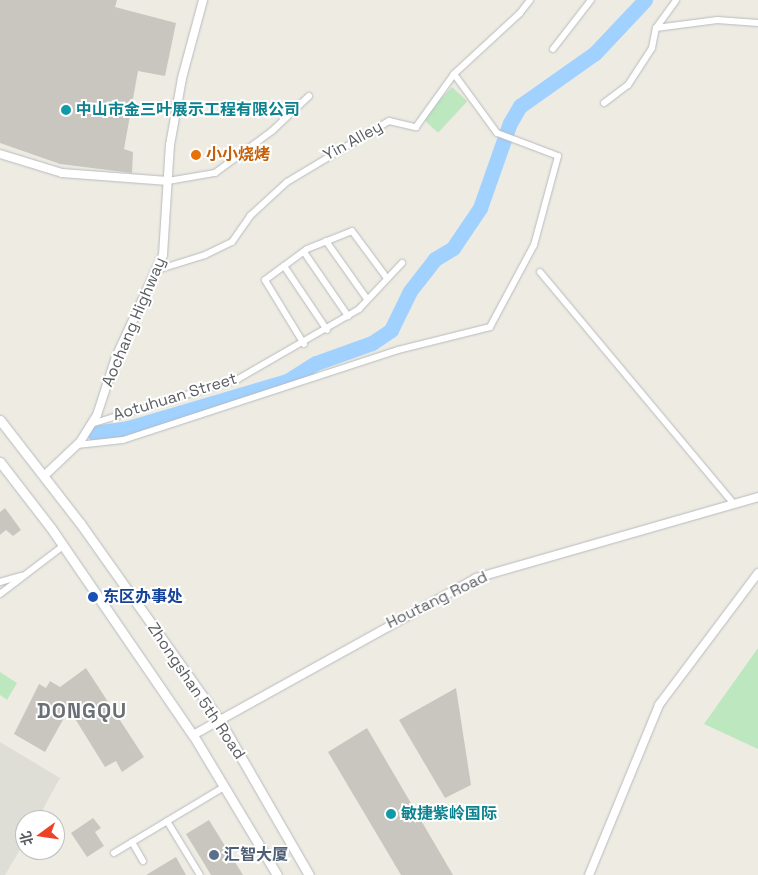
<!DOCTYPE html>
<html>
<head>
<meta charset="utf-8">
<style>
  body { margin:0 }
  #map { position:relative; width:758px; height:875px; overflow:hidden; background:#eeece2; font-family:"Space Grotesk","Noto Sans SC",sans-serif }
  div>[style] { position:absolute }
  [style*='--x'] { left:calc(var(--x)*1px); top:calc(var(--y)*1px); width:calc(var(--w)*1px); rotate:calc(var(--a)*1deg) }
  .industrial>* { inset:0; background:#deddd6 }
  .green>* { inset:0; background:#bde7bf; transform-origin:0 0 }
  .river>* { height:15px; margin:-7.5px; padding:0 7.5px; transform-origin:7.5px; border-radius:7.5px; background:#a1d1ff }
  .building>* { inset:0; background:#c9c6bf }
  .roads { filter:drop-shadow(0 0 1px #b7babf) drop-shadow(0 0 1px #b7babf) }
  .minor>* { height:6px; margin:-3px; padding:0 3px; transform-origin:3px; border-radius:3px; background:#fff }
  .tertiary>* { height:8px; margin:-4px; padding:0 4px; transform-origin:4px; border-radius:4px; background:#fff }
  .secondary>* { height:9px; margin:-4.5px; padding:0 4.5px; transform-origin:4.5px; border-radius:4.5px; background:#fff }
  .dots>* { width:14px; height:14px; translate:-50% -50%; box-sizing:border-box; border:2px solid #fff; border-radius:50% }
  span { translate:-50% -50%; white-space:nowrap; text-align:center; line-height:1.15; -webkit-text-stroke:4px #fff; paint-order:stroke }
  .culture-label { font-size:16px; color:#0d838f; font-weight:700 }
  .left { translate:0 -50%; text-align:left }
  .street-label { font-size:16px; color:#5a5e63 }
  .food-label { font-size:16px; color:#c56008; font-weight:700 }
  .transit-label { font-size:16px; color:#164399; font-weight:700 }
  .service-label { font-size:16px; color:#4e5e75; font-weight:700 }
  .district-label { font-size:21px; color:#6b7075; font-weight:700; letter-spacing:1px }
  .north { position:absolute; left:15px; top:810px; width:50px; height:50px; box-sizing:border-box; background:#fff; border:1px solid #bdbfc1; border-radius:50%; rotate:256deg; font-size:14px; font-weight:700; line-height:20px; text-align:center; color:#5a5e63 }
  .north::after { content:''; display:block; margin:auto; width:18px; height:22px; background:#ef4126; clip-path:polygon(50% 0,100% 100%,50% 72%,0 100%) }
</style>
</head>
<body>
<div id="map">
  <div class="industrial">
    <div style="clip-path:polygon(0 742px,60px 778px,37px 820px,25px 820px,25px 841px,5px 875px,0 875px)"></div>
  </div>
  <div class="green">
    <div style="left:452px;top:87px;width:21px;height:43px;rotate:43deg"></div>
    <div style="clip-path:polygon(758px 648px,758px 749px,704px 724px)"></div>
    <div style="clip-path:polygon(0 672px,17px 683px,7px 700px,0 695px)"></div>
  </div>
  <div class="river">
    <div style="--x:94;--y:433;--w:34;--a:-8"></div>
    <div style="--x:128;--y:428;--w:166;--a:-16.5"></div>
    <div style="--x:287;--y:381;--w:34;--a:-32"></div>
    <div style="--x:316;--y:363;--w:59;--a:-19.7"></div>
    <div style="--x:372;--y:343;--w:23;--a:-34"></div>
    <div style="--x:391;--y:330;--w:43;--a:-64"></div>
    <div style="--x:410;--y:291;--w:41;--a:-52"></div>
    <div style="--x:435;--y:259;--w:21;--a:-31"></div>
    <div style="--x:453;--y:248;--w:48;--a:-56"></div>
    <div style="--x:480;--y:208;--w:90;--a:-70.6"></div>
    <div style="--x:510;--y:123;--w:20;--a:-60"></div>
    <div style="--x:520;--y:106;--w:92;--a:-35.2"></div>
    <div style="--x:595;--y:53;--w:73;--a:-46.7"></div>
  </div>
  <div class="building">
    <div style="clip-path:polygon(0 0,117px 0,115px 7px,176px 23px,165px 76px,138px 71px,124px 149px,133px 152px,132px 173px,60px 164px,0 143px)"></div>
    <div style="clip-path:polygon(5px 508px,21px 530px,13px 536px,6px 530px,0 535px,0 512px)"></div>
    <div style="clip-path:polygon(86px 668px,144px 757px,122px 772px,116px 761px,105px 767px,69px 709px,45px 752px,14px 734px,39px 684px,46px 688px,50px 681px,60px 687px)"></div>
    <div style="clip-path:polygon(456px 688px,471px 785px,445px 798px,399px 720px)"></div>
    <div style="clip-path:polygon(367px 728px,453px 875px,401px 875px,328px 752px)"></div>
    <div style="clip-path:polygon(93px 818px,101px 828px,95px 832px,104px 846px,87px 857px,71px 833px)"></div>
    <div style="clip-path:polygon(209px 820px,243px 875px,211px 875px,186px 834px)"></div>
    <div style="clip-path:polygon(176px 857px,186px 875px,146px 875px)"></div>
  </div>
  <div class="roads">
    <div class="minor">
      <div style="--x:656;--y:28;--w:62;--a:-7.5"></div>
      <div style="--x:717;--y:20;--w:41;--a:4.2"></div>
      <div style="--x:553;--y:49;--w:62;--a:-52.2"></div>
      <div style="--x:604;--y:103;--w:30;--a:-37"></div>
      <div style="--x:628;--y:85;--w:44;--a:-57"></div>
      <div style="--x:652;--y:48;--w:20;--a:-79"></div>
      <div style="--x:656;--y:28;--w:34;--a:-54"></div>
      <div style="--x:168;--y:181;--w:48;--a:-9.7"></div>
      <div style="--x:215;--y:173;--w:71;--a:-36.4"></div>
      <div style="--x:272;--y:131;--w:51;--a:-43.4"></div>
      <div style="--x:326;--y:241;--w:71;--a:54.7"></div>
      <div style="--x:304;--y:252;--w:78;--a:55.5"></div>
      <div style="--x:284;--y:266;--w:77;--a:56.1"></div>
      <div style="--x:157;--y:270;--w:50;--a:-17.4"></div>
      <div style="--x:205;--y:255;--w:30;--a:-26"></div>
      <div style="--x:232;--y:242;--w:32;--a:-55"></div>
      <div style="--x:250;--y:216;--w:50;--a:-42.6"></div>
      <div style="--x:287;--y:182;--w:119;--a:-30.9"></div>
      <div style="--x:389;--y:121;--w:28;--a:13"></div>
      <div style="--x:416;--y:127;--w:65;--a:-54.4"></div>
      <div style="--x:454;--y:74;--w:90;--a:-42.7"></div>
      <div style="--x:520;--y:13;--w:16;--a:-52"></div>
      <div style="--x:540;--y:272;--w:301;--a:50.1"></div>
      <div style="--x:304;--y:344;--w:75;--a:-121.4"></div>
      <div style="--x:265;--y:280;--w:52;--a:-36.4"></div>
      <div style="--x:307;--y:249;--w:48;--a:-21.8"></div>
      <div style="--x:352;--y:231;--w:57;--a:53.5"></div>
      <div style="--x:91;--y:424;--w:154;--a:-17"></div>
      <div style="--x:238;--y:379;--w:140;--a:-30"></div>
      <div style="--x:359;--y:309;--w:63;--a:-46.9"></div>
      <div style="--x:77;--y:445;--w:46;--a:-6.2"></div>
      <div style="--x:123;--y:440;--w:289;--a:-18.1"></div>
      <div style="--x:398;--y:350;--w:95;--a:-14"></div>
      <div style="--x:490;--y:327;--w:93;--a:-61.8"></div>
      <div style="--x:534;--y:245;--w:92;--a:-74.9"></div>
      <div style="--x:558;--y:156;--w:65;--a:-159.3"></div>
      <div style="--x:497;--y:133;--w:73;--a:-126.1"></div>
      <div style="--x:0;--y:582;--w:22;--a:-16"></div>
      <div style="--x:0;--y:594;--w:79;--a:-37.3"></div>
      <div style="--x:167;--y:821;--w:63;--a:58.6"></div>
      <div style="--x:132;--y:842;--w:22;--a:60"></div>
      <div style="--x:114;--y:853;--w:128;--a:-31"></div>
    </div>
    <div class="tertiary">
      <div style="--x:0;--y:154;--w:65;--a:17"></div>
      <div style="--x:62;--y:173;--w:106;--a:4.3"></div>
      <div style="--x:44;--y:476;--w:50;--a:-43.4"></div>
      <div style="--x:80;--y:442;--w:32;--a:-58"></div>
      <div style="--x:97;--y:415;--w:61;--a:-71.9"></div>
      <div style="--x:116;--y:357;--w:112;--a:-65.3"></div>
      <div style="--x:163;--y:255;--w:110;--a:-86.4"></div>
      <div style="--x:170;--y:145;--w:68;--a:-79.8"></div>
      <div style="--x:182;--y:78;--w:81;--a:-74.9"></div>
      <div style="--x:193;--y:735;--w:324;--a:-29"></div>
      <div style="--x:476;--y:578;--w:293;--a:-16"></div>
      <div style="--x:589;--y:875;--w:184;--a:-67.6"></div>
      <div style="--x:659;--y:705;--w:165;--a:-53.1"></div>
    </div>
    <div class="secondary">
      <div style="--x:0;--y:420;--w:130;--a:52.2"></div>
      <div style="--x:80;--y:523;--w:240;--a:54.7"></div>
      <div style="--x:219;--y:719;--w:180;--a:60"></div>
      <div style="--x:0;--y:462;--w:83;--a:52.3"></div>
      <div style="--x:51;--y:528;--w:251;--a:55.6"></div>
      <div style="--x:193;--y:735;--w:163;--a:59"></div>
    </div>
  </div>
  <div class="dots">
    <div style="left:66px;top:110px;background:#0f9aa8"></div>
    <div style="left:196px;top:155px;background:#e8710a"></div>
    <div style="left:93px;top:597px;background:#1a4fb4"></div>
    <div style="left:391px;top:814px;background:#0f9aa8"></div>
    <div style="left:214px;top:855px;background:#5c6f8a"></div>
  </div>
  <div class="culture-label">
    <span class="left" style="left:76px;top:110px">中山市金三叶展示工程有限公司</span>
    <span class="left" style="left:401px;top:814px">敏捷紫岭国际</span>
  </div>
  <div class="street-label">
    <span style="left:353px;top:141px;rotate:-29deg">Yin Alley</span>
    <span style="left:134px;top:322px;rotate:-67deg">Aochang Highway</span>
    <span style="left:175px;top:397px;rotate:-17deg">Aotuhuan Street</span>
    <span style="left:437px;top:600px;rotate:-26deg">Houtang Road</span>
    <span style="left:196px;top:691px;rotate:56deg">Zhongshan 5th Road</span>
  </div>
  <div class="food-label">
    <span class="left" style="left:206px;top:155px">小小烧烤</span>
  </div>
  <div class="transit-label">
    <span class="left" style="left:103px;top:597px">东区办事处</span>
  </div>
  <div class="service-label">
    <span class="left" style="left:224px;top:855px">汇智大厦</span>
  </div>
  <div class="district-label">
    <span style="left:82px;top:711px">DONGQU</span>
  </div>
  <div class="north">北</div>
</div>
</body>
</html>
